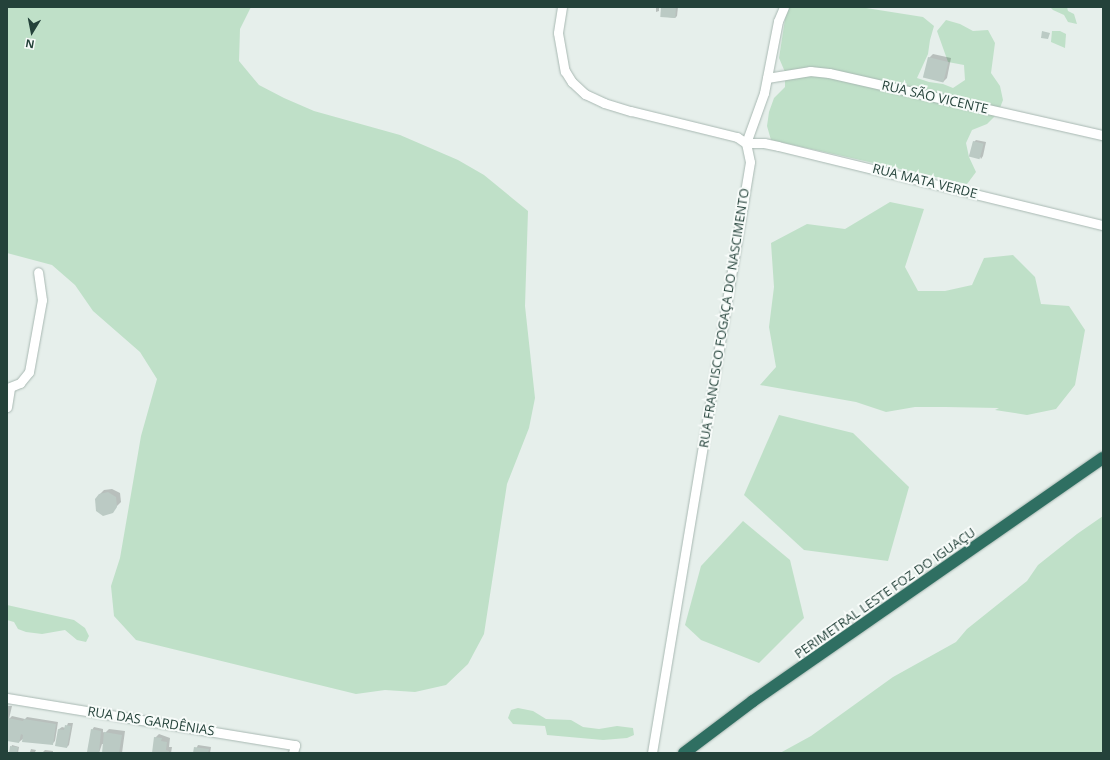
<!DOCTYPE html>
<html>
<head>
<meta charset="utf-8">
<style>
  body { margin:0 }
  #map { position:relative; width:1110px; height:760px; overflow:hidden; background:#e6efeb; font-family:"Open Sans",sans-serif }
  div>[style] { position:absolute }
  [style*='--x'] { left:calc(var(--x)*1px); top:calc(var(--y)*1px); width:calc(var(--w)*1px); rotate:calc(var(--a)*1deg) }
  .green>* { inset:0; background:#bfe0c8 }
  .shadow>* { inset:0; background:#0003 }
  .building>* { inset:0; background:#bbcac4; transform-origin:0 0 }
  .roads { filter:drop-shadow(0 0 1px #a8b8b2) drop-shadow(0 0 1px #a8b8b2) }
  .street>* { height:9px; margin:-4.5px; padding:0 4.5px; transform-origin:4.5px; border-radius:4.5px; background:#fff }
  .highway>* { height:12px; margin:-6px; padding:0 6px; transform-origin:6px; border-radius:6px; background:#2f6f62 }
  span { translate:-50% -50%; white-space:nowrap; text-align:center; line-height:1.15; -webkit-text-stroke:4px #f7fbf9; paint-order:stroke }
  .street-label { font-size:13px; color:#24423a }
  .frame { position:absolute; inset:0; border:8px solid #24423a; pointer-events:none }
  .north { position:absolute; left:12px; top:12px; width:40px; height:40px; -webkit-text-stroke:3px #f7fbf9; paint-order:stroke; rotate:190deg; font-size:11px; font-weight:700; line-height:16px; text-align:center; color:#24423a }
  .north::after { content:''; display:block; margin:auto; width:14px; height:18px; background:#24423a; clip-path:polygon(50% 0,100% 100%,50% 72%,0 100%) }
</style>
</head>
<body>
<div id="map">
  <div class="green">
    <div style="clip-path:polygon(7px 7px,251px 7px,240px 29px,239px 61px,259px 85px,284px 98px,314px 111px,400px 135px,458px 160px,484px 175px,528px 211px,525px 306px,535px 398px,529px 428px,507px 484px,484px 634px,468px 664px,446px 685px,415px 692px,385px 690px,356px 694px,136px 640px,114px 616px,111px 586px,120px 558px,141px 436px,157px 379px,140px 352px,93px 311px,75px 285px,52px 265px,7px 253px)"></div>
    <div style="clip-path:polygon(780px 7px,866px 8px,923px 17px,934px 26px,930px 40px,928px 54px,917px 78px,929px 82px,943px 84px,953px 88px,965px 80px,964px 65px,948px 62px,937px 31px,946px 20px,960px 24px,973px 31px,988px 30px,995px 43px,991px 73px,1000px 86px,1003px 100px,998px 113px,987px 124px,972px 130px,966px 143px,969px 157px,976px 172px,967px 184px,771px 140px,767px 126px,769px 112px,774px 98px,785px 87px,785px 72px,779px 58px,786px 13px)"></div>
    <div style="clip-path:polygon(1050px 7px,1067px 7px,1068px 11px,1074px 14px,1077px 24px,1068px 22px,1064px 15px,1053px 10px)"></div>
    <div style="clip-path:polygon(1052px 31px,1060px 31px,1066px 34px,1065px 48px,1051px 42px)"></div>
    <div style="clip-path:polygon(890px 202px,924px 209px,905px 267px,918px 291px,945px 291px,972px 285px,984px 258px,1013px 255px,1035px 277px,1041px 304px,1069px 306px,1085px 330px,1075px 385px,1056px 409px,1027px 415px,995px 410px,999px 408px,945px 407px,915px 407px,886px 412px,856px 402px,760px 385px,776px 367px,769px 327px,774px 287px,771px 243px,807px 224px,845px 229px)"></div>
    <div style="clip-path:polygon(779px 415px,853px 433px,909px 487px,888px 561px,804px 550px,744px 495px)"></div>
    <div style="clip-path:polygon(1103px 516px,1103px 753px,780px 753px,811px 736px,893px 677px,956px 642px,967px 629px,1027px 581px,1038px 565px,1077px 534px)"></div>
    <div style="clip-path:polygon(743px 521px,790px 560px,804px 618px,759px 663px,701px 640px,685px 625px,701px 566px)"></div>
    <div style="clip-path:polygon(7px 605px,74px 620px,85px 628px,89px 636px,86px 642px,77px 640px,65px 630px,42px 634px,26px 632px,18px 629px,14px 622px,7px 620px)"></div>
    <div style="clip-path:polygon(518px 708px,533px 711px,546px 719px,571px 720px,583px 727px,599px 729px,617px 726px,633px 728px,634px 735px,627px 738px,603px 740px,547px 735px,545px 726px,513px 724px,508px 718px,511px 710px)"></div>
  </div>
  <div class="shadow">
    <div style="clip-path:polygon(659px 7px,659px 11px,656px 12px,656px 8px)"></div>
    <div style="clip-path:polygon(662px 7px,678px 7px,677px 16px,675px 18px,661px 16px)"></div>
    <div style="clip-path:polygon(933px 54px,951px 58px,947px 78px,943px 82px,929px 58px)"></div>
    <div style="clip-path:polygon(976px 140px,986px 142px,983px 156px,981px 159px,974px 142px)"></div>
    <div style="clip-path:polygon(112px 489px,120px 493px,121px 502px,116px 507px,100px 494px,104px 490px)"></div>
    <div style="clip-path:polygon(7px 706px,12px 706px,9px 719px,12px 716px,25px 719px,27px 717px,58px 722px,55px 741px,52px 744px,24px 738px,19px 742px,7px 740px)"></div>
    <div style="clip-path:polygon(68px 723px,73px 723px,69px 745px,67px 747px,57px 745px,59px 729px,62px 727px,66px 728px)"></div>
    <div style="clip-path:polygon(94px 727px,103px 729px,103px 732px,105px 733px,109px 729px,125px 731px,122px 753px,103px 753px,104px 744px,102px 744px,99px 753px,88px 751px,92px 730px)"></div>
    <div style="clip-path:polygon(159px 734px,170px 738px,169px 747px,172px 747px,171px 753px,153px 753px,155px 738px)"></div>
    <div style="clip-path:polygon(12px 745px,19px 747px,18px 753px,10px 753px)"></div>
    <div style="clip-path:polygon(198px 745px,211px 747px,210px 753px,194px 753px)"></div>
    <div style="clip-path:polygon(31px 749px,36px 750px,35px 752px,30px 752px)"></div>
    <div style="clip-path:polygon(45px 750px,53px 751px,53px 753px,42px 753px)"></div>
  </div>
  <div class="building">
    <div style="left:661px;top:7px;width:15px;height:10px;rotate:4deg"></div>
    <div style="clip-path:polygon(1042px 31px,1050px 33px,1048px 39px,1041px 38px)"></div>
    <div style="left:928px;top:57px;width:21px;height:21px;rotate:14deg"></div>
    <div style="left:973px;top:141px;width:11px;height:16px;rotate:15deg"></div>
    <div style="clip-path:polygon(108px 492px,116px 497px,117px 507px,113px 513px,103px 516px,96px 511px,95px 499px,99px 494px)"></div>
    <div style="clip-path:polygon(8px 718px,23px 721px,24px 719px,56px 724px,53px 745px,22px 742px,23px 735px,21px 734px,19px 743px,7px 741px)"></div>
    <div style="clip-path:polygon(65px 725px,71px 726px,67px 748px,55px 746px,58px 729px,64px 730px)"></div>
    <div style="clip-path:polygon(91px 729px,101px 731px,99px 753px,87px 752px)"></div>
    <div style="clip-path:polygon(104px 732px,122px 735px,119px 753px,102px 753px)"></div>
    <div style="clip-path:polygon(154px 737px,162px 738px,161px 741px,167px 742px,166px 750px,169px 751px,169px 753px,152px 753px)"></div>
    <div style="clip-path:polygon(10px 746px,18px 747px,17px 753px,9px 753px)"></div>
    <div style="clip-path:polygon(194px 747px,209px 749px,208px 753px,193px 753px)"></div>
  </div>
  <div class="roads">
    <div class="street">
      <div style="--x:562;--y:7;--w:26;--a:99"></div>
      <div style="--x:558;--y:33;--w:39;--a:80"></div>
      <div style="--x:565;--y:71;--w:13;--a:58"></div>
      <div style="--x:572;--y:82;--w:18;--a:43"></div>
      <div style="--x:585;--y:94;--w:21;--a:25"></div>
      <div style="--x:604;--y:103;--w:28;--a:17"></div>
      <div style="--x:631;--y:111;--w:109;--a:13.8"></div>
      <div style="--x:737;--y:137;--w:11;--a:34"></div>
      <div style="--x:746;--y:143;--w:19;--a:78"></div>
      <div style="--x:750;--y:162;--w:599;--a:99.42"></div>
      <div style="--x:784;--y:7;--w:15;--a:113"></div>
      <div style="--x:778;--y:21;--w:73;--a:101"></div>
      <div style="--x:764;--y:93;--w:53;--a:109.8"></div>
      <div style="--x:746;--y:143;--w:18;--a:0"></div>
      <div style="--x:764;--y:143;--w:14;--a:12"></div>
      <div style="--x:778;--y:146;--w:334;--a:13.7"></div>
      <div style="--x:767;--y:78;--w:44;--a:-9.2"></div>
      <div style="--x:810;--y:71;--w:19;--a:6"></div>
      <div style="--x:829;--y:73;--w:281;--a:12.8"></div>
      <div style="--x:7;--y:407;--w:20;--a:-81"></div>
      <div style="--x:10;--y:387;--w:11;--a:-22"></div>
      <div style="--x:20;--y:383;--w:14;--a:-51"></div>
      <div style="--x:29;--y:372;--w:73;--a:-79.8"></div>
      <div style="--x:42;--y:300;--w:28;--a:-98"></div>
      <div style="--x:7;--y:698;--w:292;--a:9.3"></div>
      <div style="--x:295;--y:745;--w:8;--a:104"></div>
    </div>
    <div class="highway">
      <div style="--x:684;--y:753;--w:86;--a:-37"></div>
      <div style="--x:753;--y:701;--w:426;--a:-34.8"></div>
    </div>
  </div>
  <div class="street-label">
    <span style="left:935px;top:97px;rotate:13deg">RUA SÃO VICENTE</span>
    <span style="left:925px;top:181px;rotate:14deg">RUA MATA VERDE</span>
    <span style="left:724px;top:318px;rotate:-81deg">RUA FRANCISCO FOGAÇA DO NASCIMENTO</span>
    <span style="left:885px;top:593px;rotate:-35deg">PERIMETRAL LESTE FOZ DO IGUAÇU</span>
    <span style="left:151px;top:721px;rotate:9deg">RUA DAS GARDÊNIAS</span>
  </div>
  <div class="frame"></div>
  <div class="north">N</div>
</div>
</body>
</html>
